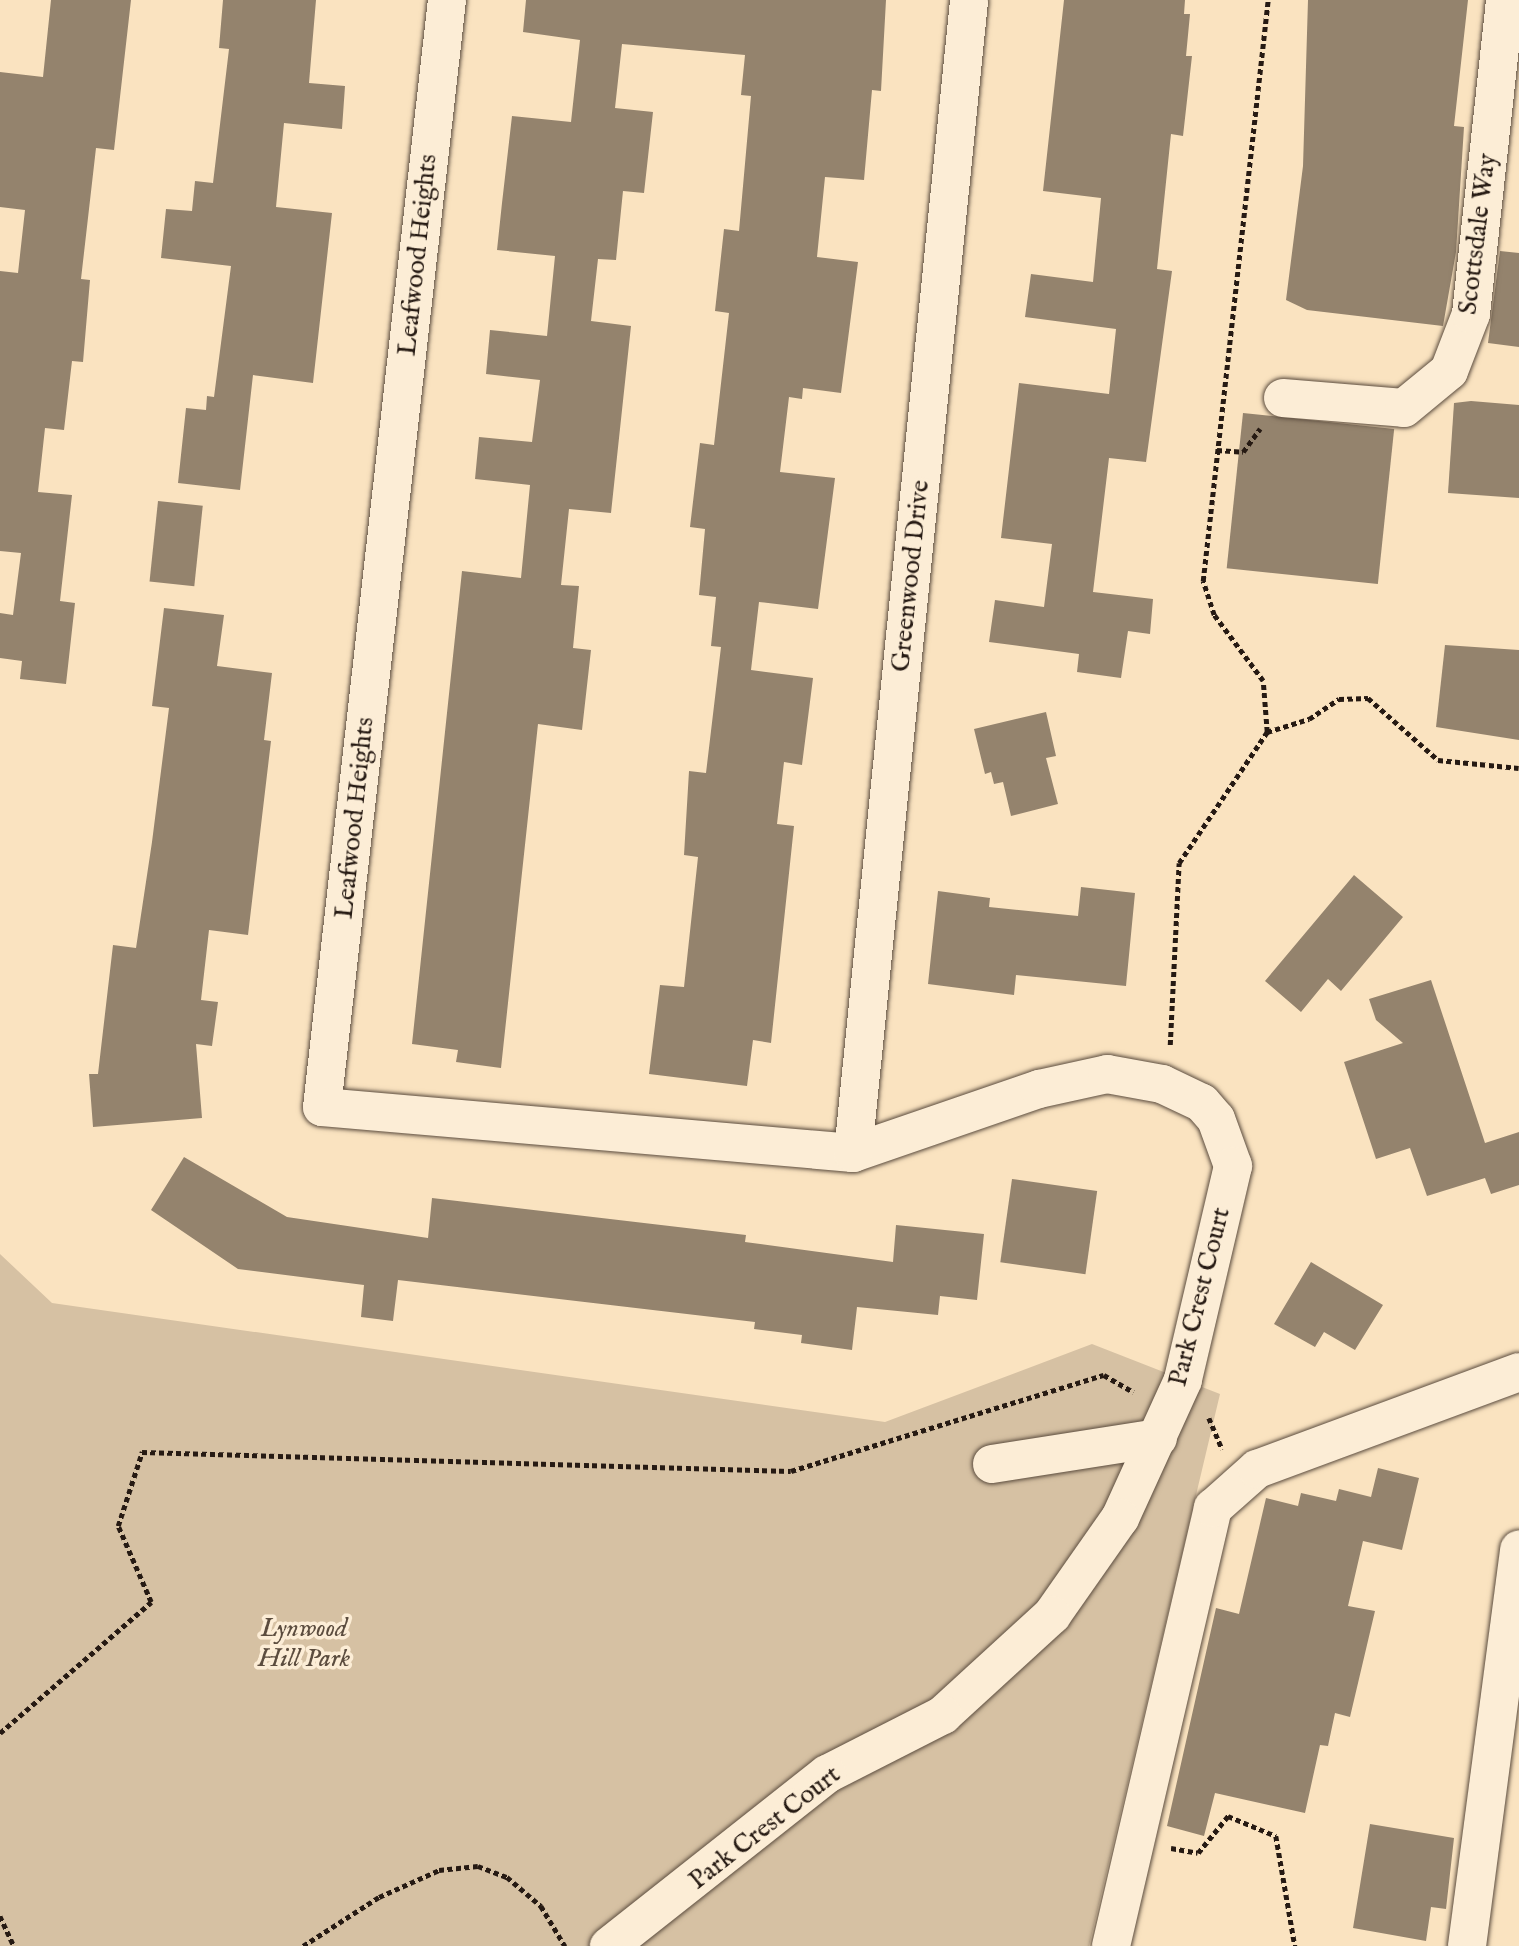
<!DOCTYPE html>
<html>
<head>
<meta charset="utf-8">
<style>
  body { margin:0 }
  #map { position:relative; width:1519px; height:1946px; overflow:hidden; background:#fae3c0; font-family:"IM FELL English",serif }
  div>[style] { position:absolute }
  [style*='--x'] { left:calc(var(--x)*1px); top:calc(var(--y)*1px); width:calc(var(--w)*1px); rotate:calc(var(--a)*1deg) }
  .green>* { inset:0; background:#d6c1a3 }
  .building>* { inset:0; background:#94836d; transform-origin:0 0 }
  .path>* { height:4.5px; margin-top:-2.25px; transform-origin:0; background:repeating-linear-gradient(90deg,#261a13 0 5px,transparent 0 8.5px) }
  .roads { filter:drop-shadow(0 0 2px #5b4c3e) drop-shadow(0 0 2px #5b4c3e) }
  .minor>* { height:38px; margin:-19px; padding:0 19px; transform-origin:19px; border-radius:19px; background:#fcedd6 }
  span { translate:-50% -50%; white-space:nowrap; text-align:center; line-height:1.15; -webkit-text-stroke:7px #fcedd6; paint-order:stroke }
  .street-label { font-size:26px; color:#261a13 }
  .park-label { font-size:26px; color:#5b4c3e; font-style:italic }
</style>
</head>
<body>
<div id="map">
  <div class="green">
    <div style="clip-path:polygon(0 1254px,52px 1303px,885px 1422px,1092px 1344px,1220px 1394px,1089px 1946px,0 1946px)"></div>
  </div>
  <div class="building">
    <div style="clip-path:polygon(51px 0,131px 0,114px 150px,96px 148px,81px 279px,90px 280px,83px 362px,72px 361px,64px 430px,45px 428px,38px 492px,72px 495px,60px 601px,75px 603px,66px 684px,20px 679px,22px 661px,0 658px,0 613px,13px 615px,21px 553px,0 551px,0 271px,18px 273px,25px 210px,0 207px,0 72px,43px 77px)"></div>
    <div style="clip-path:polygon(223px 0,316px 0,309px 83px,345px 86px,342px 129px,284px 123px,276px 207px,332px 213px,313px 383px,253px 375px,240px 490px,178px 483px,186px 408px,206px 410px,207px 396px,214px 397px,231px 266px,161px 258px,166px 209px,192px 211px,195px 181px,213px 183px,229px 49px,219px 48px)"></div>
    <div style="clip-path:polygon(526px 0,886px 0,881px 91px,872px 90px,864px 180px,825px 177px,817px 257px,858px 262px,841px 393px,803px 388px,802px 399px,789px 397px,780px 472px,835px 478px,818px 609px,759px 602px,751px 670px,813px 678px,802px 765px,784px 762px,777px 824px,794px 826px,771px 1043px,753px 1040px,747px 1086px,649px 1074px,660px 985px,684px 987px,698px 857px,684px 855px,689px 771px,706px 773px,721px 647px,711px 646px,716px 597px,699px 595px,705px 529px,690px 527px,700px 443px,714px 445px,729px 313px,715px 311px,724px 229px,739px 231px,751px 96px,741px 95px,745px 55px,622px 44px,615px 108px,653px 112px,644px 193px,623px 191px,616px 260px,598px 259px,591px 321px,631px 326px,611px 513px,569px 509px,561px 585px,579px 586px,573px 648px,591px 650px,582px 730px,538px 724px,501px 1068px,456px 1062px,458px 1050px,412px 1044px,462px 571px,521px 578px,530px 485px,475px 479px,479px 437px,532px 442px,540px 380px,486px 374px,490px 330px,547px 336px,555px 256px,497px 250px,502px 203px,512px 116px,571px 122px,580px 40px,523px 32px)"></div>
    <div style="clip-path:polygon(1064px 0,1185px 0,1184px 14px,1190px 14px,1186px 56px,1192px 56px,1183px 136px,1171px 134px,1157px 269px,1172px 271px,1146px 462px,1109px 458px,1093px 592px,1153px 599px,1150px 634px,1128px 631px,1121px 678px,1077px 672px,1079px 654px,989px 642px,995px 600px,1044px 607px,1052px 544px,1001px 538px,1019px 383px,1109px 394px,1116px 329px,1025px 317px,1031px 274px,1093px 282px,1101px 198px,1043px 191px)"></div>
    <div style="clip-path:polygon(1308px 0,1468px 0,1454px 126px,1464px 127px,1456px 252px,1443px 326px,1307px 310px,1286px 300px,1303px 166px)"></div>
    <div style="clip-path:polygon(1500px 251px,1519px 253px,1519px 347px,1488px 343px)"></div>
    <div style="clip-path:polygon(1471px 401px,1519px 405px,1519px 498px,1448px 493px,1454px 403px)"></div>
    <div style="left:1243px;top:413px;width:152px;height:156px;rotate:6deg"></div>
    <div style="left:158px;top:501px;width:45px;height:81px;rotate:6deg"></div>
    <div style="clip-path:polygon(164px 608px,224px 615px,217px 666px,272px 673px,264px 740px,271px 741px,248px 935px,209px 930px,201px 1000px,218px 1002px,212px 1046px,196px 1044px,202px 1118px,93px 1127px,89px 1074px,98px 1074px,113px 945px,136px 948px,152px 842px,169px 708px,152px 706px)"></div>
    <div style="clip-path:polygon(1445px 645px,1519px 650px,1519px 740px,1436px 727px)"></div>
    <div style="clip-path:polygon(1046px 712px,1056px 756px,1046px 758px,1058px 804px,1011px 816px,1003px 782px,994px 784px,991px 772px,985px 774px,974px 729px)"></div>
    <div style="clip-path:polygon(1354px 875px,1403px 917px,1341px 991px,1328px 979px,1301px 1012px,1265px 981px)"></div>
    <div style="clip-path:polygon(1081px 887px,1135px 893px,1126px 986px,1016px 975px,1014px 995px,928px 984px,938px 891px,990px 898px,989px 907px,1078px 916px)"></div>
    <div style="clip-path:polygon(1431px 980px,1485px 1143px,1519px 1132px,1519px 1185px,1491px 1194px,1485px 1178px,1427px 1196px,1410px 1148px,1376px 1159px,1344px 1062px,1403px 1043px,1376px 1020px,1369px 999px)"></div>
    <div style="clip-path:polygon(184px 1157px,287px 1217px,428px 1238px,432px 1198px,746px 1235px,745px 1242px,893px 1262px,896px 1225px,984px 1234px,977px 1300px,940px 1296px,938px 1315px,857px 1307px,852px 1350px,801px 1343px,802px 1335px,754px 1329px,755px 1322px,398px 1280px,393px 1321px,361px 1317px,364px 1285px,238px 1269px,151px 1210px)"></div>
    <div style="left:1012px;top:1179px;width:86px;height:84px;rotate:8deg"></div>
    <div style="clip-path:polygon(1311px 1262px,1383px 1305px,1355px 1350px,1324px 1332px,1315px 1347px,1274px 1324px)"></div>
    <div style="clip-path:polygon(1378px 1468px,1419px 1478px,1402px 1550px,1363px 1541px,1348px 1606px,1375px 1611px,1350px 1717px,1335px 1713px,1328px 1746px,1320px 1745px,1305px 1813px,1215px 1793px,1204px 1836px,1167px 1826px,1216px 1608px,1239px 1614px,1266px 1498px,1298px 1506px,1301px 1493px,1336px 1501px,1339px 1489px,1371px 1497px)"></div>
    <div style="clip-path:polygon(1370px 1824px,1454px 1838px,1446px 1909px,1431px 1907px,1426px 1941px,1353px 1928px)"></div>
  </div>
  <div class="path">
    <div style="--x:1217;--y:450;--w:26;--a:4"></div>
    <div style="--x:1243;--y:452;--w:29;--a:-54"></div>
    <div style="--x:1267;--y:732;--w:44;--a:-17.2"></div>
    <div style="--x:1309;--y:719;--w:36;--a:-34"></div>
    <div style="--x:1339;--y:699;--w:29;--a:-2"></div>
    <div style="--x:1368;--y:698;--w:94;--a:41.5"></div>
    <div style="--x:1438;--y:760;--w:81;--a:5.6"></div>
    <div style="--x:1170;--y:1045;--w:182;--a:-87.2"></div>
    <div style="--x:1179;--y:863;--w:158;--a:-56.1"></div>
    <div style="--x:1267;--y:732;--w:51;--a:-94.5"></div>
    <div style="--x:1263;--y:681;--w:82;--a:-126.6"></div>
    <div style="--x:1214;--y:615;--w:36;--a:-108"></div>
    <div style="--x:1203;--y:581;--w:585;--a:-83.62"></div>
    <div style="--x:1209;--y:1418;--w:34;--a:67"></div>
    <div style="--x:0;--y:1733;--w:200;--a:-40.9"></div>
    <div style="--x:151;--y:1602;--w:83;--a:-113.5"></div>
    <div style="--x:118;--y:1526;--w:78;--a:-72"></div>
    <div style="--x:142;--y:1452;--w:649;--a:1.68"></div>
    <div style="--x:791;--y:1471;--w:327;--a:-17.1"></div>
    <div style="--x:1104;--y:1375;--w:34;--a:30"></div>
    <div style="--x:1171;--y:1848;--w:27;--a:10"></div>
    <div style="--x:1198;--y:1853;--w:48;--a:-51"></div>
    <div style="--x:1228;--y:1816;--w:52;--a:22.6"></div>
    <div style="--x:1276;--y:1836;--w:112;--a:80.2"></div>
    <div style="--x:0;--y:1916;--w:33;--a:65"></div>
    <div style="--x:303;--y:1946;--w:90;--a:-32.8"></div>
    <div style="--x:379;--y:1897;--w:66;--a:-24.2"></div>
    <div style="--x:439;--y:1870;--w:39;--a:-6"></div>
    <div style="--x:478;--y:1866;--w:31;--a:21"></div>
    <div style="--x:507;--y:1877;--w:45;--a:40.5"></div>
    <div style="--x:541;--y:1906;--w:47;--a:59"></div>
  </div>
  <div class="roads">
    <div class="minor">
      <div style="--x:447;--y:0;--w:1114;--a:96.44"></div>
      <div style="--x:322;--y:1107;--w:533;--a:4.95"></div>
      <div style="--x:853;--y:1153;--w:197;--a:-19"></div>
      <div style="--x:1039;--y:1089;--w:70;--a:-12.4"></div>
      <div style="--x:1107;--y:1074;--w:56;--a:10.3"></div>
      <div style="--x:1162;--y:1084;--w:44;--a:25.4"></div>
      <div style="--x:1202;--y:1103;--w:21;--a:49"></div>
      <div style="--x:1216;--y:1119;--w:50;--a:70.1"></div>
      <div style="--x:1233;--y:1166;--w:220;--a:103.2"></div>
      <div style="--x:1183;--y:1380;--w:152;--a:114.5"></div>
      <div style="--x:1120;--y:1518;--w:118;--a:125"></div>
      <div style="--x:1052;--y:1615;--w:148;--a:137.5"></div>
      <div style="--x:943;--y:1715;--w:130;--a:153"></div>
      <div style="--x:827;--y:1774;--w:278;--a:141.7"></div>
      <div style="--x:1283;--y:398;--w:121;--a:4.7"></div>
      <div style="--x:1404;--y:408;--w:58;--a:-39.4"></div>
      <div style="--x:1449;--y:371;--w:61;--a:-68.9"></div>
      <div style="--x:1471;--y:314;--w:316;--a:-83.8"></div>
      <div style="--x:853;--y:1153;--w:1159;--a:-84.25"></div>
      <div style="--x:992;--y:1464;--w:168;--a:-8.9"></div>
      <div style="--x:1111;--y:1946;--w:450;--a:-76.9"></div>
      <div style="--x:1213;--y:1508;--w:59;--a:-41.6"></div>
      <div style="--x:1257;--y:1469;--w:279;--a:-20.3"></div>
      <div style="--x:1467;--y:1946;--w:400;--a:-82.5"></div>
    </div>
  </div>
  <div class="street-label">
    <span style="left:1478px;top:234px;rotate:-83deg">Scottsdale Way</span>
    <span style="left:418px;top:255px;rotate:-84deg">Leafwood Heights</span>
    <span style="left:911px;top:576px;rotate:-84deg">Greenwood Drive</span>
    <span style="left:355px;top:818px;rotate:-84deg">Leafwood Heights</span>
    <span style="left:1200px;top:1297px;rotate:-76deg">Park Crest Court</span>
    <span style="left:765px;top:1828px;rotate:-38deg">Park Crest Court</span>
  </div>
  <div class="park-label">
    <span style="left:304px;top:1644px">Lynwood<br>Hill Park</span>
  </div>
</div>
</body>
</html>
